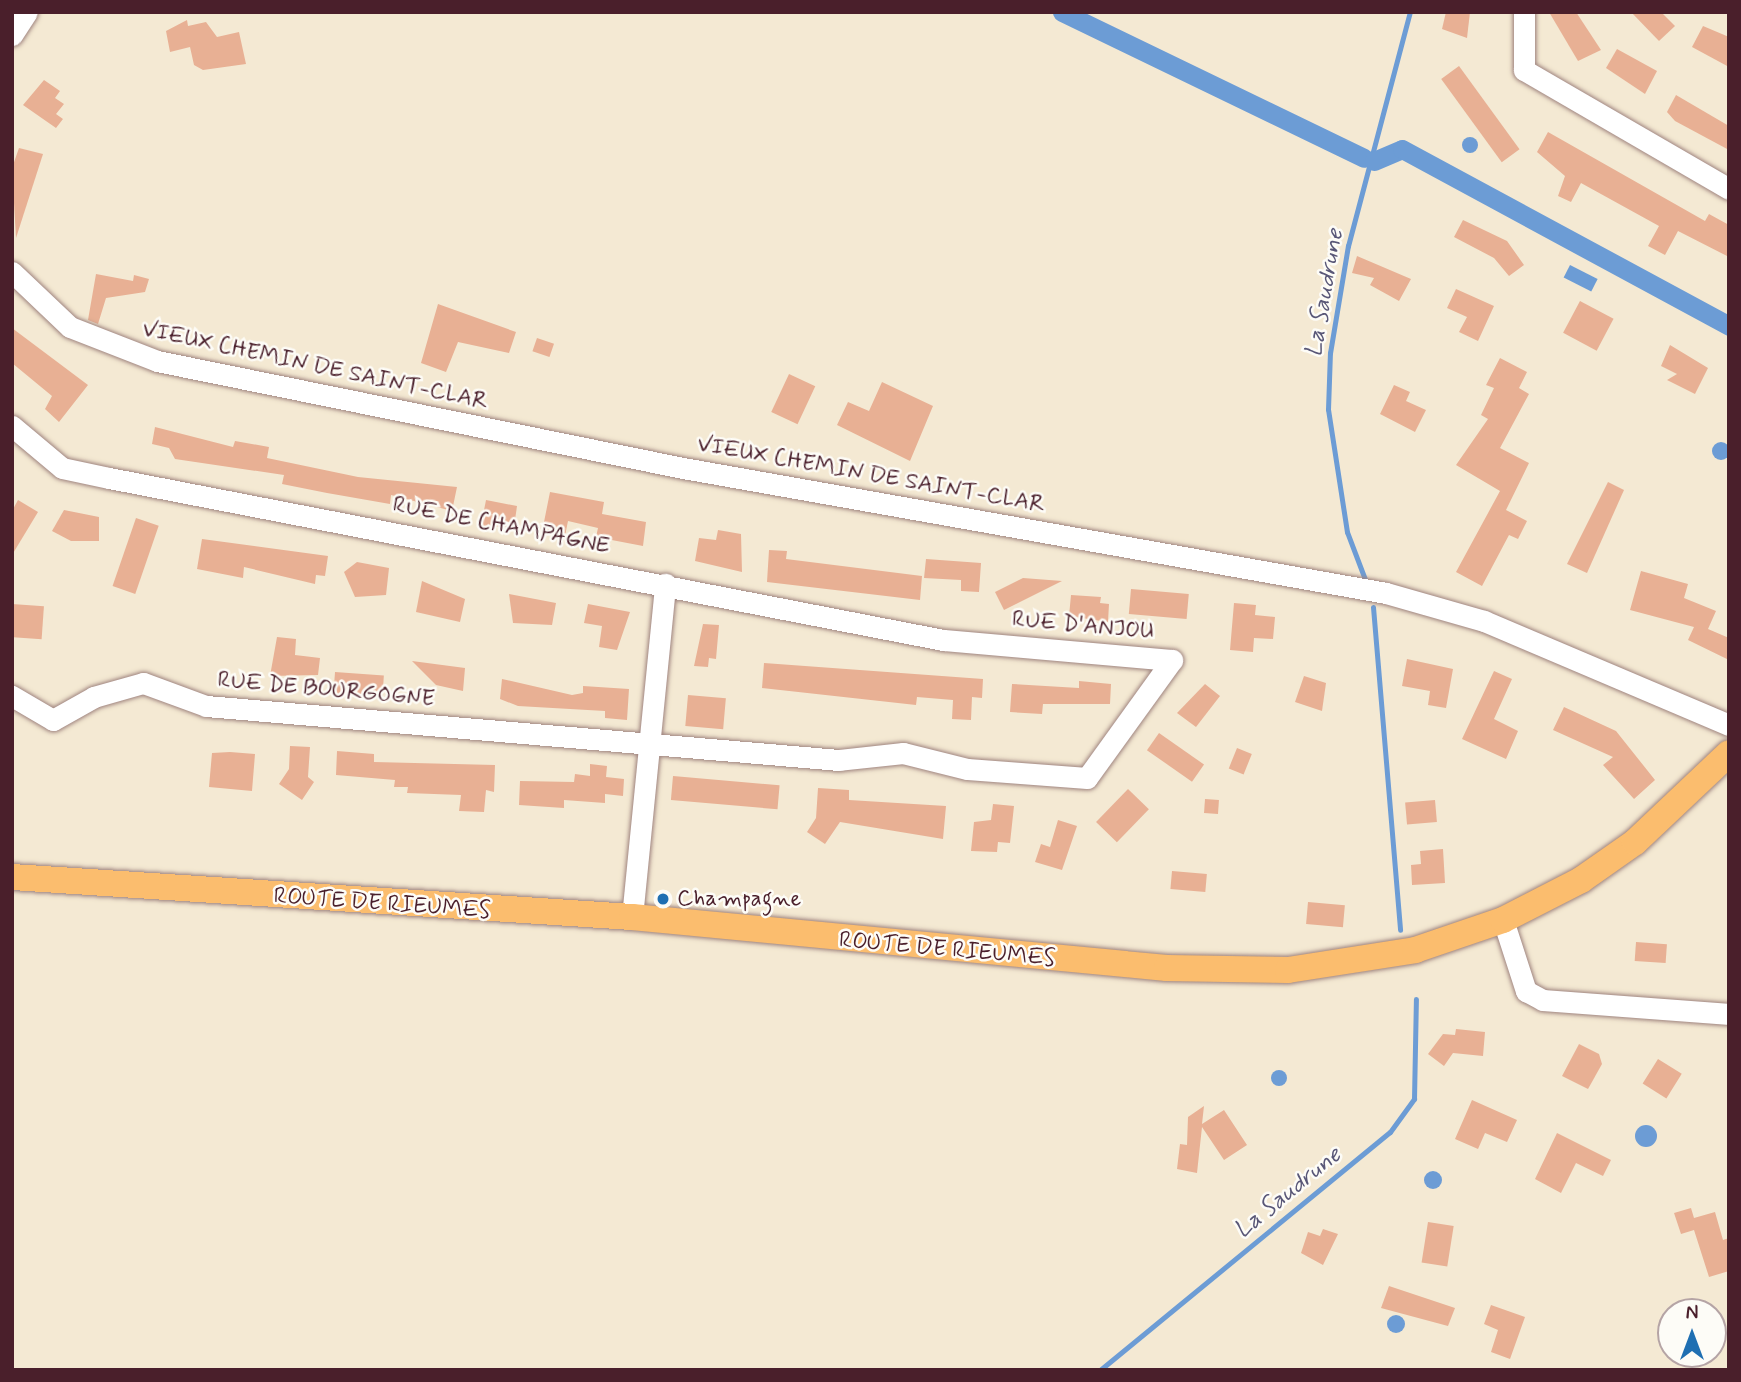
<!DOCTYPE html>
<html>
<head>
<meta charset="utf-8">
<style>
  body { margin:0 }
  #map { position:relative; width:1741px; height:1382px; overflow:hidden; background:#f4e9d3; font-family:Mynerve,sans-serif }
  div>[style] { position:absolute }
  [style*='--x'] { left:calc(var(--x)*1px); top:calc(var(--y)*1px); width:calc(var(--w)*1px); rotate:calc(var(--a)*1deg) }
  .water>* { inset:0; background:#6c9cd5; transform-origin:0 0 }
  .round { border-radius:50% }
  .stream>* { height:5px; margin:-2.5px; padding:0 2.5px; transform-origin:2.5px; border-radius:2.5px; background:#6c9cd5 }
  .canal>* { height:19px; margin:-9.5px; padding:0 9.5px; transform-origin:9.5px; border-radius:9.5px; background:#6c9cd5 }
  .building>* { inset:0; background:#e8b094; transform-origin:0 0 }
  .roads { filter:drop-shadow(0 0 2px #9f847f) drop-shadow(0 0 2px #9f847f) }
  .minor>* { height:21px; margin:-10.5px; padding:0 10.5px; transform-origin:10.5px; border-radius:10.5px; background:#fff }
  .major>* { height:26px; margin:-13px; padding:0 13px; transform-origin:13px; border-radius:13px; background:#fbbd6e }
  .dots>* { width:19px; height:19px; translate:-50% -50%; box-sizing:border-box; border:4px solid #fdfcf7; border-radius:50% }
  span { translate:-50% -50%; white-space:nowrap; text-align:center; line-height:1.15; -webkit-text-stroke:5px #fdfcf7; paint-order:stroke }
  .street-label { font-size:23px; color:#4a1f2b }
  .poi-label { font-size:23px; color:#4a1f2b }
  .left { translate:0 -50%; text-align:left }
  .water-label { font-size:24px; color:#595777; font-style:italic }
  .frame { position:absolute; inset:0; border:14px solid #4a1f2b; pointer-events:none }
  .north { position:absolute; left:1657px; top:1298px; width:70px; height:70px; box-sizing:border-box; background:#fdfcf7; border:2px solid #b5a4a5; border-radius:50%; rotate:0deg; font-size:19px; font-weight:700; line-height:28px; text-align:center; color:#4a1f2b }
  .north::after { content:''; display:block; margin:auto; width:24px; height:32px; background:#1f6fb2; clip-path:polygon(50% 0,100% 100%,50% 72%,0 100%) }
</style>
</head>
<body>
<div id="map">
  <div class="water">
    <div class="round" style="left:1462px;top:137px;width:16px;height:16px"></div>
    <div style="left:1570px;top:265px;width:31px;height:14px;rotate:27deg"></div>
    <div class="round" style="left:1712px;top:442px;width:18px;height:18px"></div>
    <div class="round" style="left:1271px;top:1070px;width:16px;height:16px"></div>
    <div class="round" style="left:1635px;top:1125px;width:22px;height:22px"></div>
    <div class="round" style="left:1424px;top:1171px;width:18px;height:18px"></div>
    <div class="round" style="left:1387px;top:1315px;width:18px;height:18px"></div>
  </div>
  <div class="stream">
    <div style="--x:1366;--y:582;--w:53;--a:-110.8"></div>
    <div style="--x:1347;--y:532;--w:124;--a:-98.8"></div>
    <div style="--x:1328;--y:409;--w:56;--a:-88"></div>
    <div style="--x:1330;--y:353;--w:109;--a:-80.5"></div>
    <div style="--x:1348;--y:246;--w:242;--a:-75.2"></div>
    <div style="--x:1373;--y:607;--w:324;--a:85.2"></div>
    <div style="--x:1100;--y:1370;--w:375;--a:-39.4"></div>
    <div style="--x:1390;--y:1132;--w:41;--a:-54"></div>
    <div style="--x:1414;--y:1099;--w:100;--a:-88.9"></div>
  </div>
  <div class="canal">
    <div style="--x:1062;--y:12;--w:335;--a:25.8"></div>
    <div style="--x:1374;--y:161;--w:30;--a:-23"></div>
    <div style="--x:1402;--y:149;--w:372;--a:28.4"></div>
  </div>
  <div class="building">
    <div style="clip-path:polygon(1446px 12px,1470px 12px,1467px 38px,1442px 29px)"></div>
    <div style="clip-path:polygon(1549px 12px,1576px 12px,1601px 50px,1578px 61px)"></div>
    <div style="clip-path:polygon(1631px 12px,1661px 12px,1675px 26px,1659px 41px)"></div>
    <div style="clip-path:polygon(187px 20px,188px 26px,206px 22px,217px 37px,239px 32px,246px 64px,203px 70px,194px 65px,190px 47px,170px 52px,166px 31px)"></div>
    <div style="clip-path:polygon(1703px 26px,1729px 37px,1729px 67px,1692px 47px)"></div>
    <div style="clip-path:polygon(1617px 49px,1657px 71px,1645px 94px,1606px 68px)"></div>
    <div style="left:1459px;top:66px;width:103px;height:22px;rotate:54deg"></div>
    <div style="clip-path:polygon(44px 80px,60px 91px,55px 98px,64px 104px,56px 114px,63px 119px,56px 128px,23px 105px)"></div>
    <div style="clip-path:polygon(1676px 95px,1729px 126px,1729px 150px,1675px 121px,1667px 112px)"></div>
    <div style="clip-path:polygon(1548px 132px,1705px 221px,1709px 214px,1729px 225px,1729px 257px,1678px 231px,1665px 255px,1648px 246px,1659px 226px,1581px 183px,1571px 202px,1558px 196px,1565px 176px,1537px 152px)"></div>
    <div style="clip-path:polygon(19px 148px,43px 154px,16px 238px,12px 168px)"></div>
    <div style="clip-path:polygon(1463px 220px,1507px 241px,1524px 265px,1509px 276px,1494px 258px,1454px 237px)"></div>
    <div style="clip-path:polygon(1357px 256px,1411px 279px,1399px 301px,1370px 285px,1374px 278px,1352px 273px)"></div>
    <div style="clip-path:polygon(96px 274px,133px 281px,134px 275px,149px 279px,145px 292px,106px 298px,98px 324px,88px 320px)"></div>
    <div style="clip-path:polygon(1456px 289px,1494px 306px,1478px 341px,1459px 332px,1467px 317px,1447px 308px)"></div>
    <div style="left:1580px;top:301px;width:38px;height:36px;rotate:28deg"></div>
    <div style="clip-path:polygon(438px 304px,516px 332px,509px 353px,458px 342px,446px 372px,421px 363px)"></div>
    <div style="clip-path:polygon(12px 328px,88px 385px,59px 422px,45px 409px,52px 396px,12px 363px)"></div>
    <div style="left:537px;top:338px;width:18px;height:14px;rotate:19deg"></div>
    <div style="clip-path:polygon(1670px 345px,1708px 368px,1695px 394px,1667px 380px,1677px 374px,1661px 366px)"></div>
    <div style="clip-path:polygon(1500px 358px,1527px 372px,1519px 388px,1529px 394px,1500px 448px,1529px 463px,1506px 510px,1527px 521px,1518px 539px,1509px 535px,1482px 586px,1456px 572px,1500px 491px,1456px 465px,1488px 419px,1481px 415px,1494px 388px,1486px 385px)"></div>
    <div style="left:789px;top:374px;width:29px;height:42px;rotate:25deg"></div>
    <div style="clip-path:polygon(882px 382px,933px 406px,910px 461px,837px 425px,848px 402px,869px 411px)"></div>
    <div style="clip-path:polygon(1394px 385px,1410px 392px,1406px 401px,1426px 410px,1415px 432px,1380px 414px)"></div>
    <div style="clip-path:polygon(155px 427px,233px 447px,235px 441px,269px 447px,267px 458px,358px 477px,457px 487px,452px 511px,391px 495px,390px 504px,327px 493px,282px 484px,284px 475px,175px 459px,169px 448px,152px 444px)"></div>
    <div style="clip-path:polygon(1608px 482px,1624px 490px,1587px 573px,1567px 564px)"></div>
    <div style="clip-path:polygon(550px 492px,604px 502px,602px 514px,646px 522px,643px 546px,596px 537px,598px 528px,568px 521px,565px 536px,542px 532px)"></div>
    <div style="clip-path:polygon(18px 500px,38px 512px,12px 555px,12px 511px)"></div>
    <div style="clip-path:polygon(486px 500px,517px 506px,514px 527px,481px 526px)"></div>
    <div style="clip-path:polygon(64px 510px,99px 517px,99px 541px,71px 541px,52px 531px)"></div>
    <div style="left:136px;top:518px;width:24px;height:72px;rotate:19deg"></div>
    <div style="clip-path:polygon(718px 530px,741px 534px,742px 572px,695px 561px,699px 538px,716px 540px)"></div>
    <div style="clip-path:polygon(202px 539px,328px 556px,325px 576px,316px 575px,315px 584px,244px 567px,243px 578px,197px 569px)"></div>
    <div style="clip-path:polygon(769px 550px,787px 551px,786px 559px,922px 576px,920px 600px,767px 582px)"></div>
    <div style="clip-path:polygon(926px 559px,981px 563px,979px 592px,961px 591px,961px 580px,924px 578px)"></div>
    <div style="clip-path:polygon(357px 562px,389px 568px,386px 595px,355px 597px,344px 572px)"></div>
    <div style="clip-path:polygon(1641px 571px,1688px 584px,1684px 598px,1716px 611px,1708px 629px,1729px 638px,1729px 660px,1688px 640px,1694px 627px,1630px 610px)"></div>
    <div style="clip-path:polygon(1023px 578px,1062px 581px,1004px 610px,995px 592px)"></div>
    <div style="clip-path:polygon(422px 581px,465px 599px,460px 622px,416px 612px)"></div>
    <div style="left:1131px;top:589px;width:58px;height:25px;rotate:5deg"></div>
    <div style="clip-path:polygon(509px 594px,556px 603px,552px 625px,513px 623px)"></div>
    <div style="clip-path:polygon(1071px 595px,1101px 597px,1100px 603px,1109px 604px,1108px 622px,1069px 616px)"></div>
    <div style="clip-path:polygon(1234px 603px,1256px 605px,1255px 615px,1275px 617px,1273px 639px,1254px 638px,1253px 652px,1230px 650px)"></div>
    <div style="left:12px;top:604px;width:32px;height:33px;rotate:4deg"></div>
    <div style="clip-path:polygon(588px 604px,630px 612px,617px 650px,599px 647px,602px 626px,584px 623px)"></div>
    <div style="clip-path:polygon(703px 624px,719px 625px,716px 659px,709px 658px,708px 667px,694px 666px)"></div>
    <div style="clip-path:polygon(277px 637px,296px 639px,295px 655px,320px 658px,318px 675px,270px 676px)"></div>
    <div style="clip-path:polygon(1407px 659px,1453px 669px,1446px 708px,1428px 705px,1430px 691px,1402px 686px)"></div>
    <div style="clip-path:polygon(412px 661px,465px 668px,463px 691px,436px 685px)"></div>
    <div style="clip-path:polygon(764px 663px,983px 679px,982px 698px,972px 697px,971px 720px,952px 719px,953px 700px,917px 697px,916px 705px,762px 688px)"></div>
    <div style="clip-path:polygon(1494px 671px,1512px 679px,1494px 719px,1518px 731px,1506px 759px,1462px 739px)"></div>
    <div style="left:335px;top:672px;width:49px;height:22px;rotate:4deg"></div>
    <div style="clip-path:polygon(1304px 676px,1326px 683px,1322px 711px,1295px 702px)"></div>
    <div style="clip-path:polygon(502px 679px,572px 695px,583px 693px,583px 686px,629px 689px,627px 720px,605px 718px,605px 711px,518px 706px,500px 699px)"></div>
    <div style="clip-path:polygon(1079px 681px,1111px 684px,1110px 704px,1043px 704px,1042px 714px,1010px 712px,1012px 684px,1079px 688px)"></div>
    <div style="clip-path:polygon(1205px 684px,1220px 696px,1196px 727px,1177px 713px)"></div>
    <div style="left:688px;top:695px;width:38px;height:31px;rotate:5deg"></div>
    <div style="clip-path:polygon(1564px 707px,1616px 731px,1655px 780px,1634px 799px,1603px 765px,1613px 757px,1553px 730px)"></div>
    <div style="left:1159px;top:733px;width:55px;height:21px;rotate:35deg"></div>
    <div style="clip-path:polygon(290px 746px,310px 747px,308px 777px,314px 782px,302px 800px,279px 784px,289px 769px)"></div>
    <div style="left:1237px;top:748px;width:16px;height:22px;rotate:22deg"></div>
    <div style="clip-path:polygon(337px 751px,374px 754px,374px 762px,495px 765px,494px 792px,486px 790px,484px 812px,459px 811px,461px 795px,407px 793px,408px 787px,394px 787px,395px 780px,336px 775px)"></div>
    <div style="clip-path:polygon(230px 752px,255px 754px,252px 791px,209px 787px,212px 753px)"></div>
    <div style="clip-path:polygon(590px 764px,607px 766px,606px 777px,624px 779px,623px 796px,605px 794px,605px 803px,564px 800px,564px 808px,519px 805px,520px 781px,574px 782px,575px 774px,590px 776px)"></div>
    <div style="left:673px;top:776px;width:107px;height:24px;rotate:5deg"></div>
    <div style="clip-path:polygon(818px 788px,849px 790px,849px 800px,946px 806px,943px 839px,840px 822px,825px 844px,807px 832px,816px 818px)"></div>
    <div style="left:1128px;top:789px;width:29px;height:46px;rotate:44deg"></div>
    <div style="left:1205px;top:799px;width:14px;height:14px;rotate:4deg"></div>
    <div style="left:1435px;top:800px;width:22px;height:30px;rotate:85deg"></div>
    <div style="clip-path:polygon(993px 804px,1014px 806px,1010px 843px,998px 842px,997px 852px,971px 851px,974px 822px,991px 820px)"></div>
    <div style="clip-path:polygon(1058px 820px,1077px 826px,1062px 870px,1035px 862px,1041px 844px,1050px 847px)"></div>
    <div style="clip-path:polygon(1443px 849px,1445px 883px,1412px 885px,1411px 865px,1421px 864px,1420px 851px)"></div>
    <div style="left:1172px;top:871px;width:35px;height:18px;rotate:5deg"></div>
    <div style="left:1308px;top:902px;width:37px;height:22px;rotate:5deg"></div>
    <div style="left:1636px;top:942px;width:31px;height:19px;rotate:4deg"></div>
    <div style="clip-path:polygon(1456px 1029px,1485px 1032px,1483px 1056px,1453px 1053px,1444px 1066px,1428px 1054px,1443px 1034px,1455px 1035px)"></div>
    <div style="clip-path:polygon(1579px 1044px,1599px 1054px,1602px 1064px,1588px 1089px,1562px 1076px)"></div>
    <div style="left:1658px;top:1059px;width:28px;height:29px;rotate:32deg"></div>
    <div style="clip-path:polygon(1472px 1100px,1517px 1120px,1507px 1142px,1485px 1133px,1478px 1149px,1455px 1139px)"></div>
    <div style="clip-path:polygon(1204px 1106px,1202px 1124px,1224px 1110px,1247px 1145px,1224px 1160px,1202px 1127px,1197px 1173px,1177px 1169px,1180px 1144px,1187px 1145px,1188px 1117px)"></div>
    <div style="clip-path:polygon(1557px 1133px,1611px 1160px,1603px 1176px,1576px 1163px,1561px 1193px,1535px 1179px)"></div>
    <div style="clip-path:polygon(1691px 1208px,1694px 1218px,1715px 1212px,1723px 1240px,1729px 1238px,1729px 1271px,1709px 1277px,1694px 1230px,1681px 1234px,1674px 1213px)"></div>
    <div style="left:1428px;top:1222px;width:26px;height:41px;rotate:9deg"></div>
    <div style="clip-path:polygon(1323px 1229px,1338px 1234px,1323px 1265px,1301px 1253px,1308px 1232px,1320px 1236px)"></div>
    <div style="clip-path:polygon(1389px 1286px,1455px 1308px,1448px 1326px,1381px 1308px)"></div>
    <div style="clip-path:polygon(1491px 1305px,1525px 1317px,1510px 1359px,1491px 1352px,1498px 1330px,1484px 1324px)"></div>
  </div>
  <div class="roads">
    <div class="minor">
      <div style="--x:1524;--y:12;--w:58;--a:90"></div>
      <div style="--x:1524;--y:70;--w:237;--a:30.1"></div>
      <div style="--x:12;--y:35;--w:27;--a:-57"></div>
      <div style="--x:12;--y:272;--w:80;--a:43.5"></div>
      <div style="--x:70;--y:327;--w:93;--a:21.3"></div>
      <div style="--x:157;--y:361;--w:537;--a:11.5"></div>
      <div style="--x:683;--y:468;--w:714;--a:10.08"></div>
      <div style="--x:1386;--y:593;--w:102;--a:15.9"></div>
      <div style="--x:1484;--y:621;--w:266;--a:23"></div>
      <div style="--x:12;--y:426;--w:65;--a:40"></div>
      <div style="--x:62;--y:468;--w:48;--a:12"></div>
      <div style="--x:109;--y:478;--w:850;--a:10.99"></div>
      <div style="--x:943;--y:640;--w:230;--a:5"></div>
      <div style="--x:1172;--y:660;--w:145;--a:125.8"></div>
      <div style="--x:1087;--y:778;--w:120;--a:-175.7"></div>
      <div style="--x:967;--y:769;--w:66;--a:-166"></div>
      <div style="--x:903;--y:753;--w:64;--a:173.8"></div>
      <div style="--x:839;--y:760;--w:635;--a:-175.12"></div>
      <div style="--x:206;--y:706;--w:67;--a:-159.9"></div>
      <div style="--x:143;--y:683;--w:51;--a:164.1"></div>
      <div style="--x:94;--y:697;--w:47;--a:150.7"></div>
      <div style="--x:53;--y:720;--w:48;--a:-149.7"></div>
      <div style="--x:632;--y:917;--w:335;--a:-84.3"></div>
      <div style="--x:1503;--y:920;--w:75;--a:72.1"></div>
      <div style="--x:1526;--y:991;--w:19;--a:28"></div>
      <div style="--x:1543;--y:1000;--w:187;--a:4.3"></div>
    </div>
    <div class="major">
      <div style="--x:12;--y:877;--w:621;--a:3.69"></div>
      <div style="--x:632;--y:917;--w:537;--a:5.45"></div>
      <div style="--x:1167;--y:968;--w:121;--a:0.9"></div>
      <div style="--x:1288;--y:970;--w:129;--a:-8.9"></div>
      <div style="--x:1415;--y:950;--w:93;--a:-18.8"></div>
      <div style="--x:1503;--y:920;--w:88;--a:-27.1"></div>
      <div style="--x:1581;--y:880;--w:66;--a:-35.1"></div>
      <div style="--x:1635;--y:842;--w:129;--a:-43.4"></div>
    </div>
  </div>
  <div class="dots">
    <div style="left:663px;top:899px;background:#1f6fb2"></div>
  </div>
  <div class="street-label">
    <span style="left:315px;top:366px;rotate:12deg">VIEUX CHEMIN DE SAINT-CLAR</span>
    <span style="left:871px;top:475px;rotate:10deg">VIEUX CHEMIN DE SAINT-CLAR</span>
    <span style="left:501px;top:526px;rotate:11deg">RUE DE CHAMPAGNE</span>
    <span style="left:1083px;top:626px;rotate:5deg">RUE D'ANJOU</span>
    <span style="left:326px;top:690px;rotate:5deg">RUE DE BOURGOGNE</span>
    <span style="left:382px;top:904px;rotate:4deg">ROUTE DE RIEUMES</span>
    <span style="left:947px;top:950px;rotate:5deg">ROUTE DE RIEUMES</span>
  </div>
  <div class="poi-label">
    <span class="left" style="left:677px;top:899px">Champagne</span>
  </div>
  <div class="water-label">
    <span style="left:1325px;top:293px;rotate:-80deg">La Saudrune</span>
    <span style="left:1288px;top:1193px;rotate:-39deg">La Saudrune</span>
  </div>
  <div class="frame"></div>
  <div class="north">N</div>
</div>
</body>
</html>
